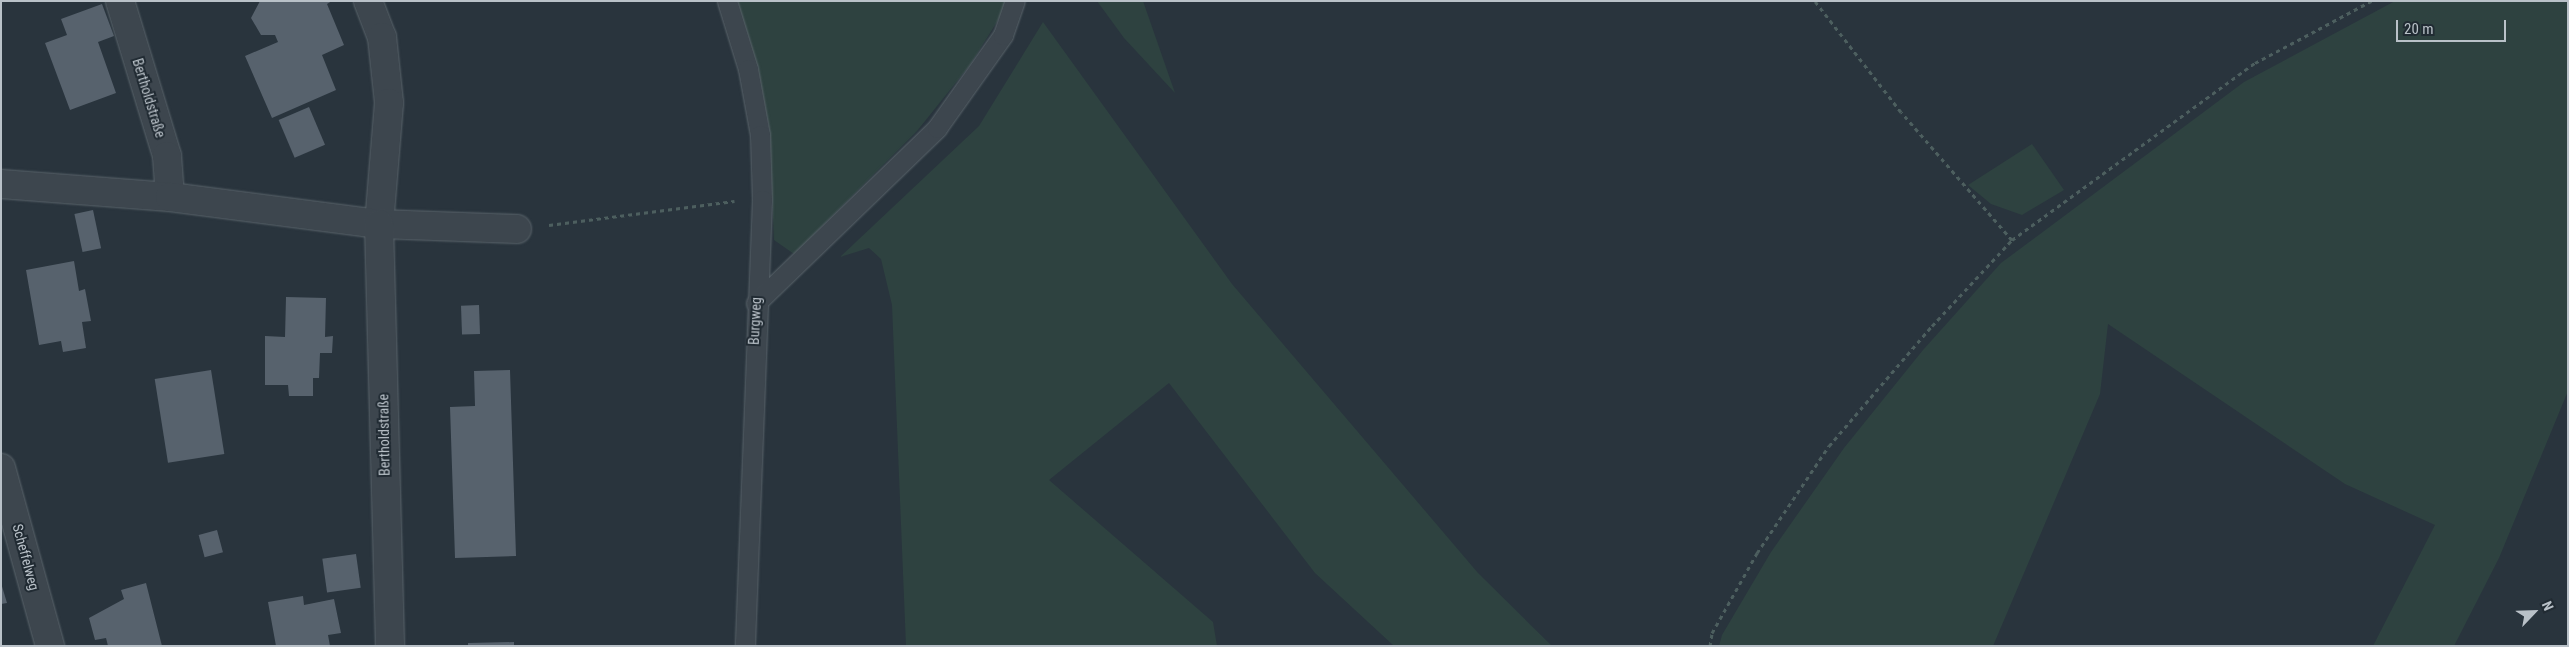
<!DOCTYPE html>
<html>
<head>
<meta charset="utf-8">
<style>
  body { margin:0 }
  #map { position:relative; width:2569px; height:647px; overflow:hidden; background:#29343d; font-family:"Roboto Condensed",sans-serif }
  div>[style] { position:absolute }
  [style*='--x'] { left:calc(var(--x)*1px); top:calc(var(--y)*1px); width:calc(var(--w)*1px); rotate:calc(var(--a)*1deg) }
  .green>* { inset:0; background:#2e4240 }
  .building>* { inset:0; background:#57626d; transform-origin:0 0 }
  .path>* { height:3px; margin-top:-1.5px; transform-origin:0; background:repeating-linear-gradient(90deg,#4d5f5f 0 4px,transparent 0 8px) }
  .roads { filter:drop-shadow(0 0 1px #5a646b) drop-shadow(0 0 1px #5a646b) }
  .service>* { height:19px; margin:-9.5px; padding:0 9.5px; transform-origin:9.5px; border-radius:9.5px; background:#3d464e }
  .minor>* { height:28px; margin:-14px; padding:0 14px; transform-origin:14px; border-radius:14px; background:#3d464e }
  span { translate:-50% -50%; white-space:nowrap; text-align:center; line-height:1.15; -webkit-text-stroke:4px #212b33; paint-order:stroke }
  .street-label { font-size:14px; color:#b9c1c8 }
  .frame { position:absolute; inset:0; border:2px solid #b9c1c8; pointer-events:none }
  .north { position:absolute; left:2509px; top:587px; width:50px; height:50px; -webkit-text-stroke:4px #212b33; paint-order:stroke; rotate:66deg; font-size:14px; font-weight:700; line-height:20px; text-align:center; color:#b9c1c8 }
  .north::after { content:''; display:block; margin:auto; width:18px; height:22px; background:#b9c1c8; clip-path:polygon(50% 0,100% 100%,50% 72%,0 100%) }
  .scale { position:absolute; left:2396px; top:20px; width:110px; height:22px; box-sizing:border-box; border:2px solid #b9c1c8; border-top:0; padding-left:6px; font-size:15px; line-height:18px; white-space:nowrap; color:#b9c1c8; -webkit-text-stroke:4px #212b33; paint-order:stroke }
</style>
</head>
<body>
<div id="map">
  <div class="green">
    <div style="clip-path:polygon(738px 1px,1006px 1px,1000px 17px,970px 65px,917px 131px,794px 254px,774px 240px,769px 126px)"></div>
    <div style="clip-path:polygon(1097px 1px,1143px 1px,1175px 93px,1124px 38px)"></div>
    <div style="clip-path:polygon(2395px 1px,2568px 1px,2568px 391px,2499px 558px,2454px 646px,2373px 646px,2435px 525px,2345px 484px,2108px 324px,2100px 394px,1993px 646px,1719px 646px,1722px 635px,1771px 552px,1844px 448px,1923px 350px,2001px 263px,2244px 82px)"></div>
    <div style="clip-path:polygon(1043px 22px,1232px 284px,1478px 573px,1552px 646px,1394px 646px,1315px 573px,1169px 383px,1049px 480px,1213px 622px,1217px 646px,906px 646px,892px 305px,881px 259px,869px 248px,840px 257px,979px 126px)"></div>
    <div style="clip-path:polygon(2032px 144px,2064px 190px,2022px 215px,1991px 204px,1968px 185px)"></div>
  </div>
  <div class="building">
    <div style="clip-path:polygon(260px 1px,332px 1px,327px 4px,344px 45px,322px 55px,336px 90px,272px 118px,245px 56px,278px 42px,275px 35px,261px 35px,251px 18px)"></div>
    <div style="clip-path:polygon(102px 4px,114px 36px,98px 42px,116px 93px,70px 110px,45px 43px,67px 35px,61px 19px)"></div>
    <div style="left:309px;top:107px;width:41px;height:33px;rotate:67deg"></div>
    <div style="left:93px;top:210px;width:39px;height:19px;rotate:78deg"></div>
    <div style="clip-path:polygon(74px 261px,79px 291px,85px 289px,91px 321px,82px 322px,86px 348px,63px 352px,61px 341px,39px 345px,26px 270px)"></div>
    <div style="clip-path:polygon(286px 297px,326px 298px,325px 337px,333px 336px,332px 353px,320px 353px,319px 378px,313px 378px,313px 396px,289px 396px,288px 385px,265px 385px,265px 336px,285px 337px)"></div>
    <div style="left:479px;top:305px;width:29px;height:18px;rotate:88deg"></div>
    <div style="left:211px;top:370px;width:85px;height:57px;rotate:81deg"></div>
    <div style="clip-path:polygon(510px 370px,516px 556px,455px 558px,450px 407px,475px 406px,474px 371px)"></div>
    <div style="left:217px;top:530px;width:23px;height:19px;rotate:75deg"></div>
    <div style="left:356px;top:554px;width:34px;height:34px;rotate:82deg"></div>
    <div style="clip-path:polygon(1px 583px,7px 603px,1px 604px)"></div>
    <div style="clip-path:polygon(146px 583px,162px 646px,108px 646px,106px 638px,95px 640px,89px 618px,124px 599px,121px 590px)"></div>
    <div style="clip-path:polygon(303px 596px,304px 605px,334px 599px,341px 633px,328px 635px,330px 646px,276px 646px,268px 602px)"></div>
    <div style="clip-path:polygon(514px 642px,514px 646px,468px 646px,468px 643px)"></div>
  </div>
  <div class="path">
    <div style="--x:549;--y:225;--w:187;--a:-7.4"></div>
    <div style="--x:2012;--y:240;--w:301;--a:-36.1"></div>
    <div style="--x:2255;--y:63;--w:132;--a:-28.1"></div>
    <div style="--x:1710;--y:646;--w:13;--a:-81"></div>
    <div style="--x:1712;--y:633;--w:92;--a:-60.6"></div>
    <div style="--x:1757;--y:553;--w:129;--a:-56.1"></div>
    <div style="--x:1829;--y:446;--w:158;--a:-49.4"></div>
    <div style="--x:1932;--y:326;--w:117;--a:-47.1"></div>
    <div style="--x:2012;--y:240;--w:169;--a:-130.9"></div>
    <div style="--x:1901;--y:112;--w:140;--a:-127.8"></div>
  </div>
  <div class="roads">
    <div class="service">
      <div style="--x:727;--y:1;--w:71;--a:72.8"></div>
      <div style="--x:748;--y:69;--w:67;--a:79.7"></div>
      <div style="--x:760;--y:135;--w:65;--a:88.2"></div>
      <div style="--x:762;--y:200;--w:446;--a:92.2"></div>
      <div style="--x:756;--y:303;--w:252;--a:-44"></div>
      <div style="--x:937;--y:128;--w:114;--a:-54.6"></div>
      <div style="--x:1003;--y:35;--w:36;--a:-71"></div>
    </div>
    <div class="minor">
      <div style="--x:120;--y:1;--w:162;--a:73.1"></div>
      <div style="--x:167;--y:156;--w:41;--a:85.8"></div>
      <div style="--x:368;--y:1;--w:39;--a:69"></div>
      <div style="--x:382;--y:37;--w:66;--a:83.9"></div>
      <div style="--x:389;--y:103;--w:121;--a:94.7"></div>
      <div style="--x:379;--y:224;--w:138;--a:2.1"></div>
      <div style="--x:1;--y:184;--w:169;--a:4.4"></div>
      <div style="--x:170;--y:197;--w:211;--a:7.4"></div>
      <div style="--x:379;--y:224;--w:422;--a:88.5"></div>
      <div style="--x:1;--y:468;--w:185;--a:74.6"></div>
    </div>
  </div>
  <div class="street-label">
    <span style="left:149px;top:98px;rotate:73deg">Bertholdstraße</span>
    <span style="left:755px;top:321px;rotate:-87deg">Burgweg</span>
    <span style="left:384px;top:435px;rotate:-91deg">Bertholdstraße</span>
    <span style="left:26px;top:557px;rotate:75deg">Scheffelweg</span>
  </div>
  <div class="frame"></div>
  <div class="north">N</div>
  <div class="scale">20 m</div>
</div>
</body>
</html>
